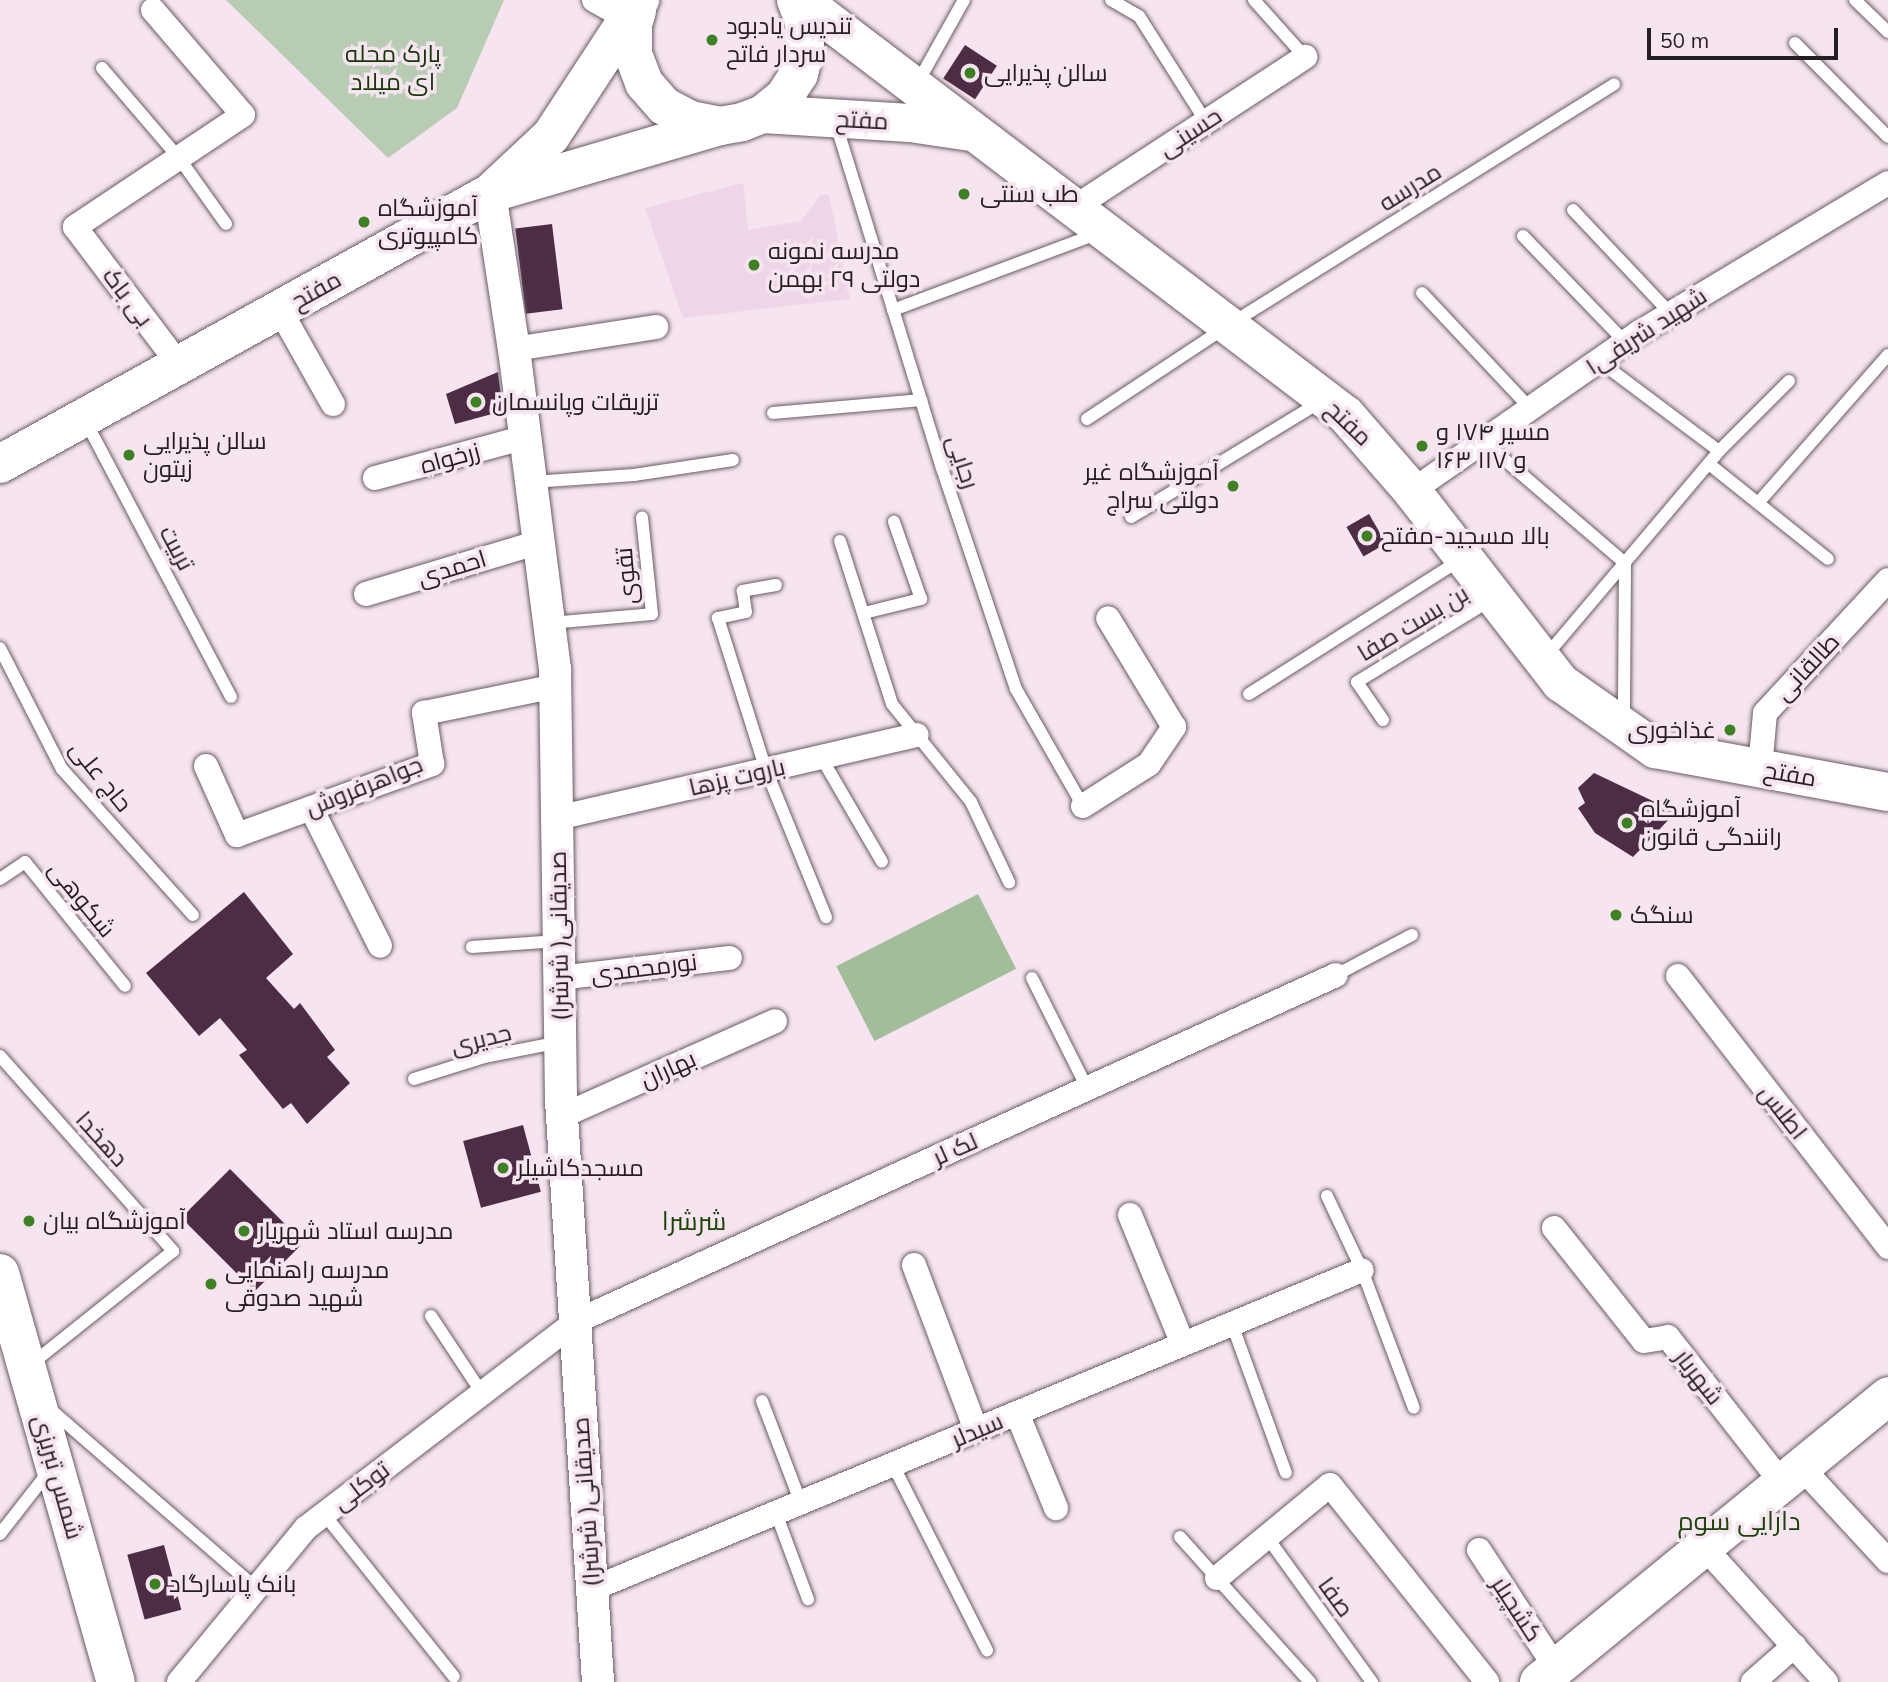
<!DOCTYPE html>
<html>
<head>
<meta charset="utf-8">
<style>
  body { margin:0 }
  #map { position:relative; width:1888px; height:1682px; overflow:hidden; background:#f6e5f0; font-family:Mulish,Cairo,sans-serif }
  div>[style] { position:absolute }
  [style*='--x'] { left:calc(var(--x)*1px); top:calc(var(--y)*1px); width:calc(var(--w)*1px); rotate:calc(var(--a)*1deg) }
  .built>* { inset:0; background:#eed6e6 }
  .green>* { inset:0; background:#b8cbb3 }
  .forest>* { inset:0; background:#a1bd99; transform-origin:0 0 }
  .building>* { inset:0; background:#4d2d44; transform-origin:0 0 }
  .roads { filter:drop-shadow(0 0 2px #695b65) drop-shadow(0 0 2px #695b65) }
  .service>* { height:12px; margin:-6px; padding:0 6px; transform-origin:6px; border-radius:6px; background:#fff }
  .minor>* { height:24px; margin:-12px; padding:0 12px; transform-origin:12px; border-radius:12px; background:#fff }
  .tertiary>* { height:32px; margin:-16px; padding:0 16px; transform-origin:16px; border-radius:16px; background:#fff }
  .primary>* { height:38px; margin:-19px; padding:0 19px; transform-origin:19px; border-radius:19px; background:#fff }
  .dots>* { width:19px; height:19px; translate:-50% -50%; box-sizing:border-box; border:4px solid #f6e5f0; border-radius:50% }
  span { translate:-50% -50%; white-space:nowrap; text-align:center; line-height:1.15; -webkit-text-stroke:7px #f6e5f0; paint-order:stroke }
  .poi-label { font-size:24px; color:#241e22 }
  .left { translate:0 -50%; text-align:left }
  .right { translate:-100% -50%; text-align:right }
  .park-label { font-size:24px; color:#133804 }
  .street-label { font-size:24px; color:#241e22 }
  .neighbourhood-label { font-size:26px; color:#194406 }
  .scale { position:absolute; left:1647px; top:28px; width:191px; height:32px; box-sizing:border-box; border:4px solid #241e22; border-top:0; padding-left:9px; font-size:21px; line-height:24px; white-space:nowrap; color:#241e22; -webkit-text-stroke:5px #f6e5f0; paint-order:stroke }
</style>
</head>
<body>
<div id="map">
  <div class="built">
    <div style="clip-path:polygon(743px 183px,748px 230px,801px 221px,820px 195px,829px 195px,850px 299px,683px 318px,645px 208px)"></div>
  </div>
  <div class="green">
    <div style="clip-path:polygon(226px 0,504px 0,457px 108px,388px 158px)"></div>
  </div>
  <div class="forest">
    <div style="left:978px;top:894px;width:84px;height:159px;rotate:63deg"></div>
  </div>
  <div class="building">
    <div style="left:965px;top:45px;width:38px;height:40px;rotate:33deg"></div>
    <div style="left:552px;top:224px;width:86px;height:37px;rotate:83deg"></div>
    <div style="clip-path:polygon(498px 372px,503px 411px,455px 424px,446px 394px)"></div>
    <div style="left:1369px;top:514px;width:34px;height:26px;rotate:60deg"></div>
    <div style="clip-path:polygon(1594px 773px,1676px 812px,1633px 857px,1595px 833px,1578px 808px,1585px 803px,1578px 788px)"></div>
    <div style="clip-path:polygon(244px 892px,293px 954px,266px 978px,294px 1009px,300px 1003px,335px 1050px,327px 1057px,350px 1083px,307px 1124px,291px 1103px,283px 1109px,239px 1055px,247px 1050px,220px 1018px,199px 1036px,146px 973px)"></div>
    <div style="left:523px;top:1125px;width:69px;height:62px;rotate:75deg"></div>
    <div style="left:230px;top:1169px;width:104px;height:69px;rotate:45deg"></div>
    <div style="left:164px;top:1545px;width:67px;height:38px;rotate:75deg"></div>
  </div>
  <div class="roads">
    <div class="service">
      <div style="--x:1111;--y:0;--w:32;--a:30"></div>
      <div style="--x:1139;--y:16;--w:125;--a:57.7"></div>
      <div style="--x:1254;--y:0;--w:76;--a:48.2"></div>
      <div style="--x:1855;--y:0;--w:46;--a:44.1"></div>
      <div style="--x:1795;--y:43;--w:132;--a:45.3"></div>
      <div style="--x:102;--y:68;--w:118;--a:49.5"></div>
      <div style="--x:179;--y:158;--w:81;--a:54.5"></div>
      <div style="--x:918;--y:82;--w:94;--a:-60.7"></div>
      <div style="--x:836;--y:124;--w:360;--a:72.9"></div>
      <div style="--x:942;--y:468;--w:233;--a:71.5"></div>
      <div style="--x:1016;--y:689;--w:135;--a:60.2"></div>
      <div style="--x:1573;--y:210;--w:143;--a:46.7"></div>
      <div style="--x:1523;--y:236;--w:147;--a:46.1"></div>
      <div style="--x:1422;--y:293;--w:159;--a:46.8"></div>
      <div style="--x:893;--y:310;--w:220;--a:-20.5"></div>
      <div style="--x:773;--y:413;--w:149;--a:-5"></div>
      <div style="--x:1087;--y:419;--w:170;--a:-33.5"></div>
      <div style="--x:1229;--y:325;--w:454;--a:-32"></div>
      <div style="--x:85;--y:420;--w:313;--a:62.2"></div>
      <div style="--x:1483;--y:441;--w:187;--a:40.7"></div>
      <div style="--x:1625;--y:563;--w:156;--a:90.4"></div>
      <div style="--x:1719;--y:451;--w:99;--a:-45"></div>
      <div style="--x:1709;--y:464;--w:152;--a:38.6"></div>
      <div style="--x:532;--y:482;--w:102;--a:-3.9"></div>
      <div style="--x:634;--y:475;--w:100;--a:-8.6"></div>
      <div style="--x:1758;--y:503;--w:197;--a:-48.7"></div>
      <div style="--x:1131;--y:517;--w:223;--a:-31.3"></div>
      <div style="--x:840;--y:541;--w:171;--a:72.3"></div>
      <div style="--x:892;--y:704;--w:126;--a:51.1"></div>
      <div style="--x:971;--y:802;--w:89;--a:64.6"></div>
      <div style="--x:776;--y:585;--w:34;--a:170"></div>
      <div style="--x:743;--y:591;--w:21;--a:82"></div>
      <div style="--x:746;--y:612;--w:29;--a:168"></div>
      <div style="--x:718;--y:618;--w:159;--a:72.5"></div>
      <div style="--x:766;--y:770;--w:159;--a:67.8"></div>
      <div style="--x:864;--y:613;--w:59;--a:-13.8"></div>
      <div style="--x:921;--y:599;--w:82;--a:-109.3"></div>
      <div style="--x:550;--y:623;--w:102;--a:-5"></div>
      <div style="--x:652;--y:614;--w:97;--a:-95.9"></div>
      <div style="--x:0;--y:648;--w:136;--a:62.9"></div>
      <div style="--x:62;--y:769;--w:196;--a:48.1"></div>
      <div style="--x:1545;--y:657;--w:270;--a:-49.8"></div>
      <div style="--x:1719;--y:451;--w:150;--a:-143.1"></div>
      <div style="--x:1249;--y:694;--w:250;--a:-32.4"></div>
      <div style="--x:1383;--y:720;--w:46;--a:-124.4"></div>
      <div style="--x:1357;--y:682;--w:157;--a:-31.5"></div>
      <div style="--x:821;--y:757;--w:121;--a:59.8"></div>
      <div style="--x:0;--y:879;--w:30;--a:-34"></div>
      <div style="--x:25;--y:862;--w:159;--a:51.1"></div>
      <div style="--x:472;--y:947;--w:86;--a:-4"></div>
      <div style="--x:1336;--y:975;--w:86;--a:-27.8"></div>
      <div style="--x:1032;--y:978;--w:123;--a:63.4"></div>
      <div style="--x:0;--y:1056;--w:261;--a:48.4"></div>
      <div style="--x:173;--y:1251;--w:183;--a:141.4"></div>
      <div style="--x:414;--y:1079;--w:73;--a:-17.4"></div>
      <div style="--x:484;--y:1057;--w:77;--a:-11.2"></div>
      <div style="--x:1327;--y:1196;--w:82;--a:64.7"></div>
      <div style="--x:1362;--y:1270;--w:147;--a:69.4"></div>
      <div style="--x:431;--y:1316;--w:92;--a:56.5"></div>
      <div style="--x:1232;--y:1324;--w:158;--a:70.1"></div>
      <div style="--x:762;--y:1401;--w:109;--a:69.1"></div>
      <div style="--x:50;--y:1409;--w:273;--a:41"></div>
      <div style="--x:893;--y:1465;--w:208;--a:63.1"></div>
      <div style="--x:776;--y:1513;--w:92;--a:69.6"></div>
      <div style="--x:324;--y:1514;--w:208;--a:51.4"></div>
      <div style="--x:0;--y:1534;--w:81;--a:-52"></div>
      <div style="--x:1180;--y:1537;--w:195;--a:48.1"></div>
      <div style="--x:1267;--y:1537;--w:179;--a:54.1"></div>
    </div>
    <div class="minor">
      <div style="--x:594;--y:0;--w:41;--a:29.1"></div>
      <div style="--x:153;--y:10;--w:138;--a:49.4"></div>
      <div style="--x:243;--y:115;--w:202;--a:146.3"></div>
      <div style="--x:75;--y:227;--w:174;--a:52.9"></div>
      <div style="--x:1075;--y:207;--w:275;--a:-33.1"></div>
      <div style="--x:280;--y:310;--w:108;--a:60.6"></div>
      <div style="--x:514;--y:349;--w:144;--a:-8.8"></div>
      <div style="--x:375;--y:478;--w:156;--a:-15.2"></div>
      <div style="--x:1412;--y:491;--w:278;--a:-34.9"></div>
      <div style="--x:1640;--y:332;--w:289;--a:-31"></div>
      <div style="--x:366;--y:594;--w:181;--a:-16.7"></div>
      <div style="--x:206;--y:766;--w:76;--a:65.8"></div>
      <div style="--x:237;--y:835;--w:208;--a:-20"></div>
      <div style="--x:432;--y:764;--w:52;--a:-98.9"></div>
      <div style="--x:424;--y:713;--w:135;--a:-11.6"></div>
      <div style="--x:1760;--y:768;--w:55;--a:-84.8"></div>
      <div style="--x:1765;--y:713;--w:181;--a:-47.2"></div>
      <div style="--x:1083;--y:806;--w:78;--a:-32.5"></div>
      <div style="--x:1149;--y:764;--w:45;--a:-56"></div>
      <div style="--x:1174;--y:727;--w:127;--a:-121.2"></div>
      <div style="--x:311;--y:808;--w:154;--a:63.4"></div>
      <div style="--x:557;--y:818;--w:369;--a:-13"></div>
      <div style="--x:1678;--y:976;--w:343;--a:52.2"></div>
      <div style="--x:559;--y:978;--w:172;--a:-6.7"></div>
      <div style="--x:562;--y:1116;--w:233;--a:-24"></div>
      <div style="--x:1130;--y:1215;--w:139;--a:67.7"></div>
      <div style="--x:1554;--y:1228;--w:144;--a:51.5"></div>
      <div style="--x:1644;--y:1341;--w:24;--a:-9"></div>
      <div style="--x:1668;--y:1337;--w:185;--a:52"></div>
      <div style="--x:914;--y:1265;--w:176;--a:69.4"></div>
      <div style="--x:1017;--y:1413;--w:103;--a:67.7"></div>
      <div style="--x:1801;--y:1467;--w:128;--a:47.2"></div>
      <div style="--x:1704;--y:1547;--w:182;--a:47.9"></div>
      <div style="--x:1479;--y:1550;--w:141;--a:56.9"></div>
      <div style="--x:1217;--y:1578;--w:146;--a:-39.5"></div>
      <div style="--x:1330;--y:1485;--w:252;--a:51.4"></div>
      <div style="--x:592;--y:1589;--w:833;--a:-22.5"></div>
      <div style="--x:179;--y:1682;--w:200;--a:-50.5"></div>
      <div style="--x:306;--y:1528;--w:339;--a:-37.4"></div>
      <div style="--x:575;--y:1322;--w:836;--a:-24.51"></div>
      <div style="--x:1753;--y:1682;--w:55;--a:-41.3"></div>
    </div>
    <div class="tertiary">
      <div style="--x:490;--y:193;--w:158;--a:81.3"></div>
      <div style="--x:514;--y:349;--w:323;--a:82.7"></div>
      <div style="--x:555;--y:669;--w:431;--a:89.2"></div>
      <div style="--x:561;--y:1100;--w:583;--a:86.36"></div>
    </div>
    <div class="primary">
      <div style="--x:801;--y:0;--w:685;--a:37.29"></div>
      <div style="--x:1346;--y:415;--w:101;--a:49"></div>
      <div style="--x:1412;--y:491;--w:243;--a:52.2"></div>
      <div style="--x:1561;--y:683;--w:115;--a:35.1"></div>
      <div style="--x:1655;--y:749;--w:237;--a:10.5"></div>
      <div style="--x:637;--y:11;--w:14;--a:107"></div>
      <div style="--x:633;--y:24;--w:30;--a:90"></div>
      <div style="--x:633;--y:54;--w:31;--a:69"></div>
      <div style="--x:644;--y:83;--w:30;--a:49"></div>
      <div style="--x:664;--y:106;--w:30;--a:28"></div>
      <div style="--x:690;--y:120;--w:31;--a:11"></div>
      <div style="--x:720;--y:126;--w:22;--a:-10"></div>
      <div style="--x:742;--y:122;--w:22;--a:-21"></div>
      <div style="--x:763;--y:114;--w:27;--a:-39"></div>
      <div style="--x:784;--y:97;--w:27;--a:-57"></div>
      <div style="--x:799;--y:74;--w:27;--a:-77"></div>
      <div style="--x:805;--y:48;--w:27;--a:-92"></div>
      <div style="--x:804;--y:21;--w:22;--a:-111"></div>
      <div style="--x:763;--y:114;--w:147;--a:3.5"></div>
      <div style="--x:910;--y:123;--w:63;--a:8.3"></div>
      <div style="--x:499;--y:191;--w:230;--a:-16.4"></div>
      <div style="--x:0;--y:464;--w:560;--a:-28.95"></div>
      <div style="--x:490;--y:193;--w:83;--a:-43.1"></div>
      <div style="--x:551;--y:136;--w:163;--a:-56.8"></div>
      <div style="--x:0;--y:1273;--w:425;--a:74.2"></div>
      <div style="--x:1539;--y:1682;--w:451;--a:-39.3"></div>
    </div>
  </div>
  <div class="dots">
    <div style="left:712px;top:40px;background:#3e8123"></div>
    <div style="left:970px;top:73px;background:#3e8123"></div>
    <div style="left:964px;top:194px;background:#3e8123"></div>
    <div style="left:364px;top:222px;background:#3e8123"></div>
    <div style="left:754px;top:265px;background:#3e8123"></div>
    <div style="left:476px;top:402px;background:#3e8123"></div>
    <div style="left:1422px;top:446px;background:#3e8123"></div>
    <div style="left:129px;top:455px;background:#3e8123"></div>
    <div style="left:1233px;top:486px;background:#3e8123"></div>
    <div style="left:1367px;top:536px;background:#3e8123"></div>
    <div style="left:1730px;top:730px;background:#3e8123"></div>
    <div style="left:1627px;top:823px;background:#3e8123"></div>
    <div style="left:1616px;top:915px;background:#3e8123"></div>
    <div style="left:503px;top:1168px;background:#3e8123"></div>
    <div style="left:29px;top:1221px;background:#3e8123"></div>
    <div style="left:244px;top:1231px;background:#3e8123"></div>
    <div style="left:211px;top:1284px;background:#3e8123"></div>
    <div style="left:155px;top:1584px;background:#3e8123"></div>
  </div>
  <div class="poi-label">
    <span class="left" style="left:726px;top:40px">تندیس یادبود<br>سردار فاتح</span>
    <span class="left" style="left:984px;top:73px">سالن پذیرایی</span>
    <span class="left" style="left:980px;top:194px">طب سنتی</span>
    <span class="left" style="left:378px;top:222px">آموزشگاه<br>کامپیوتری</span>
    <span class="left" style="left:768px;top:265px">مدرسه نمونه<br>دولتی ۲۹ بهمن</span>
    <span class="left" style="left:492px;top:402px">تزریقات وپانسمان</span>
    <span class="left" style="left:1436px;top:446px">مسیر ۱۷۴ و<br>۱۶۳ و ۱۱۷</span>
    <span class="left" style="left:143px;top:455px">سالن پذیرایی<br>زیتون</span>
    <span class="right" style="left:1219px;top:486px">آموزشگاه غیر<br>دولتی سراج</span>
    <span class="left" style="left:1381px;top:536px">بالا مسجید-مفتح</span>
    <span class="right" style="left:1716px;top:730px">غذاخوری</span>
    <span class="left" style="left:1641px;top:823px">آموزشگاه<br>رانندگی قانون</span>
    <span class="left" style="left:1630px;top:915px">سنگک</span>
    <span class="left" style="left:517px;top:1168px">مسجدکاشیلر</span>
    <span class="left" style="left:43px;top:1221px">آموزشگاه بیان</span>
    <span class="left" style="left:258px;top:1231px">مدرسه استاد شهریار</span>
    <span class="left" style="left:225px;top:1284px">مدرسه راهنمایی<br>شهید صدوقی</span>
    <span class="left" style="left:169px;top:1584px">بانک پاسارگاد</span>
  </div>
  <div class="park-label">
    <span style="left:393px;top:68px">پارک محله<br>ای میلاد</span>
  </div>
  <div class="street-label">
    <span style="left:862px;top:120px;rotate:3deg">مفتح</span>
    <span style="left:1190px;top:132px;rotate:-33deg">حسینی</span>
    <span style="left:1410px;top:187px;rotate:-32deg">مدرسه</span>
    <span style="left:316px;top:290px;rotate:-29deg">مفتح</span>
    <span style="left:128px;top:297px;rotate:53deg">بی باک</span>
    <span style="left:1646px;top:331px;rotate:-33deg">شهید شریفی۱</span>
    <span style="left:1349px;top:423px;rotate:44deg">مفتح</span>
    <span style="left:450px;top:458px;rotate:-15deg">زرخواه</span>
    <span style="left:963px;top:462px;rotate:72deg">رجایی</span>
    <span style="left:177px;top:548px;rotate:62deg">تربیت</span>
    <span style="left:452px;top:568px;rotate:-17deg">احمدی</span>
    <span style="left:626px;top:576px;rotate:-95deg">تقوی</span>
    <span style="left:1413px;top:623px;rotate:-31deg">بن بست صفا</span>
    <span style="left:1807px;top:667px;rotate:-47deg">طالقانی</span>
    <span style="left:1790px;top:774px;rotate:10deg">مفتح</span>
    <span style="left:101px;top:776px;rotate:51deg">حاج علی</span>
    <span style="left:737px;top:777px;rotate:-13deg">باروت پزها</span>
    <span style="left:364px;top:786px;rotate:-22deg">جواهرفروش</span>
    <span style="left:82px;top:899px;rotate:51deg">شکوهی</span>
    <span style="left:559px;top:936px;rotate:-91deg">(شرشرا )صدیقانی</span>
    <span style="left:644px;top:968px;rotate:-7deg">نورمحمدی</span>
    <span style="left:481px;top:1039px;rotate:-14deg">جدیری</span>
    <span style="left:668px;top:1069px;rotate:-24deg">بهاران</span>
    <span style="left:1783px;top:1112px;rotate:52deg">اطلس</span>
    <span style="left:102px;top:1139px;rotate:48deg">دهخدا</span>
    <span style="left:955px;top:1149px;rotate:-24deg">لک لر</span>
    <span style="left:1699px;top:1377px;rotate:52deg">شهریار</span>
    <span style="left:977px;top:1430px;rotate:-23deg">سیدلر</span>
    <span style="left:58px;top:1477px;rotate:74deg">شمس تبریزی</span>
    <span style="left:361px;top:1486px;rotate:-37deg">توکلی</span>
    <span style="left:586px;top:1502px;rotate:-94deg">(شرشرا )صدیقانی</span>
    <span style="left:1336px;top:1597px;rotate:54deg">صفا</span>
    <span style="left:1517px;top:1609px;rotate:57deg">کشچیلر</span>
  </div>
  <div class="neighbourhood-label">
    <span style="left:694px;top:1221px">شرشرا</span>
    <span style="left:1739px;top:1521px">دارایی سوم</span>
  </div>
  <div class="scale">50 m</div>
</div>
</body>
</html>
